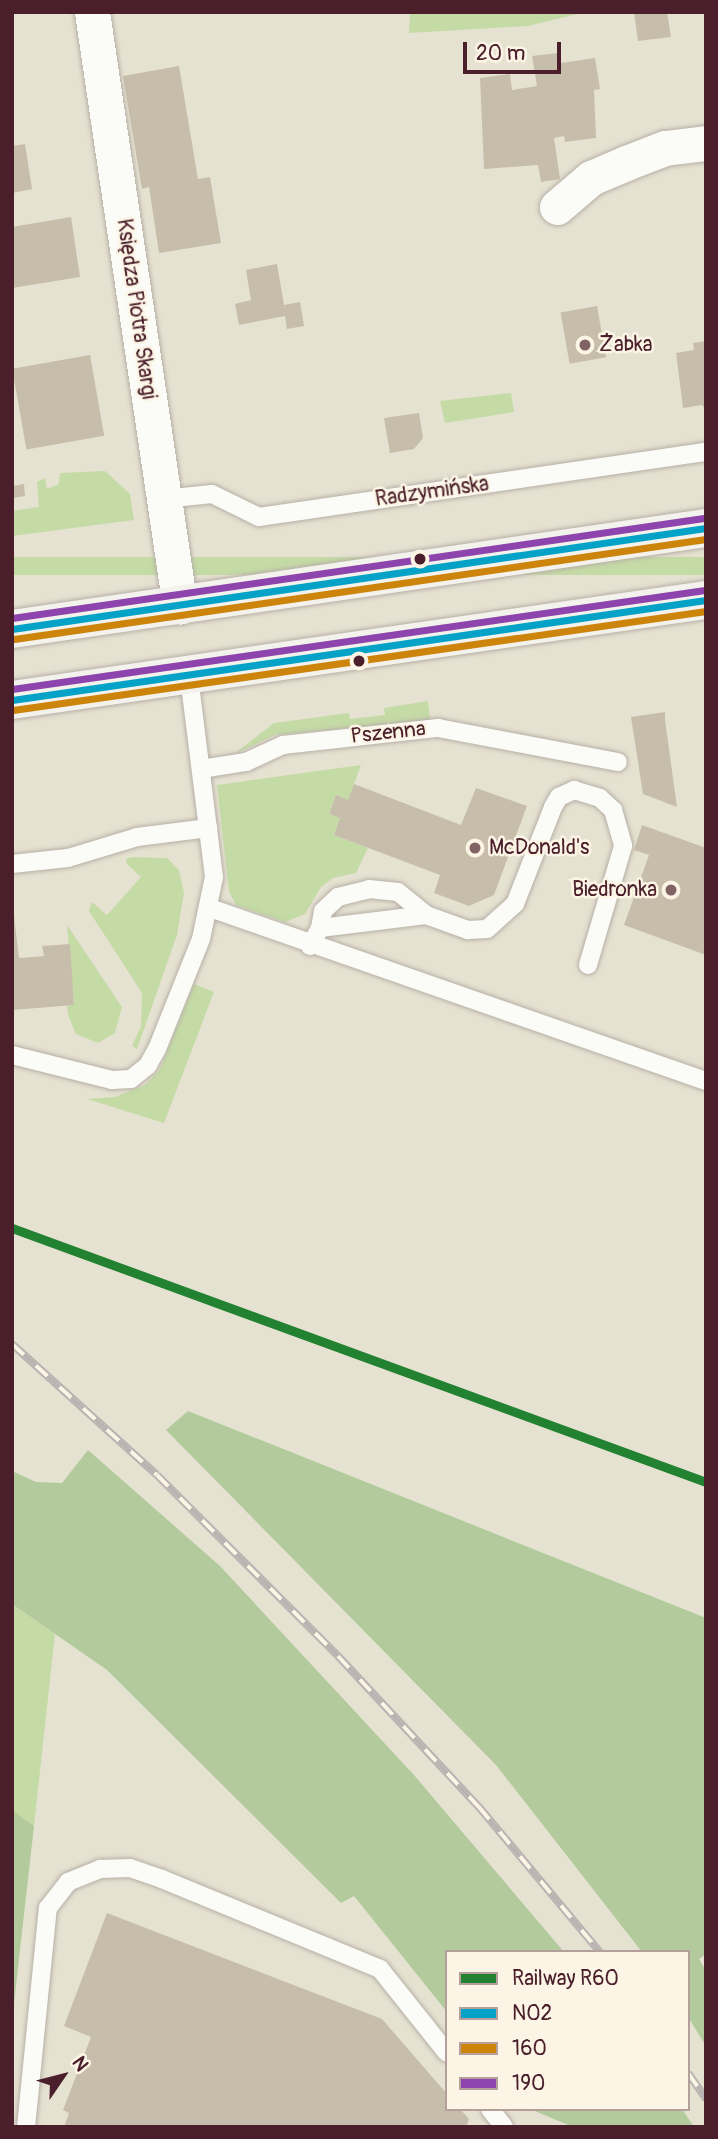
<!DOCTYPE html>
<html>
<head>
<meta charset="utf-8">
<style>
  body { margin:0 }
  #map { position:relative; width:718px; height:2139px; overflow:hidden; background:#e6e2d1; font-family:Pangolin,sans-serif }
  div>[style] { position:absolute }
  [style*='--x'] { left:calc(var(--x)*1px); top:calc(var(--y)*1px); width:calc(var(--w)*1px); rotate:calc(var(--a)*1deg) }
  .green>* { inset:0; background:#c5dba6; transform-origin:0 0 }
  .forest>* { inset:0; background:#b2ca9c }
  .building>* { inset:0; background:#c7bdab; transform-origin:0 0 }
  .roads { filter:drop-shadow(0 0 2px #b7b0a7) drop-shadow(0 0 2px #b7b0a7) }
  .service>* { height:18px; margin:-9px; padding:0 9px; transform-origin:9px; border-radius:9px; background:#fbfbf8 }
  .minor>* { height:35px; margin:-17.5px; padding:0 17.5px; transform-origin:17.5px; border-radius:17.5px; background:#fbfbf8 }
  .secondary>* { height:38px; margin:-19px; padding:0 19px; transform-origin:19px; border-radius:19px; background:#f4f2ed }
  .rail>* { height:8px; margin-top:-4px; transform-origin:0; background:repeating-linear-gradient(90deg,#fcf5e5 0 16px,#b9b3b2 0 32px); box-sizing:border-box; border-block:2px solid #b9b3b2 }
  .bus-1>* { height:7px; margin:-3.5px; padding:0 3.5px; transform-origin:3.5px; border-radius:3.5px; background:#04a2c6 }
  .bus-2>* { height:7px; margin:-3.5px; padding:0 3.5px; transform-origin:3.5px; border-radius:3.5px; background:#cc840b }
  .bus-3>* { height:7px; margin:-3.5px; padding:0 3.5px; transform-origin:3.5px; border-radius:3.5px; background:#8e44ad }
  .rail-1>* { height:9px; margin:-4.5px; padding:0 4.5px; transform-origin:4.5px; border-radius:4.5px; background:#238132 }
  .dots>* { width:19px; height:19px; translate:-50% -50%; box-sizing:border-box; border:4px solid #fcf5e5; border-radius:50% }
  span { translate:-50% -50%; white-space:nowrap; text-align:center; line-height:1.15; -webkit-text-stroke:5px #fcf5e5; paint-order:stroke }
  .street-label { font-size:21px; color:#4a1f2b }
  .poi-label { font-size:21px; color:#4a1f2b }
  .left { translate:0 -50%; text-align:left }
  .right { translate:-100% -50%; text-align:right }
  .frame { position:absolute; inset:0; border:14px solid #4a1f2b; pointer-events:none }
  .legend { position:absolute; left:445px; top:1950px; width:245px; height:161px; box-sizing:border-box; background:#fcf5e5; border:2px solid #b59f9b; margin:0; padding:9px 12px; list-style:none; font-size:21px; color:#4a1f2b }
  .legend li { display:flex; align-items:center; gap:14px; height:35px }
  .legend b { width:35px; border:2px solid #b59f9b }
  .north { position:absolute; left:28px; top:2041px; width:70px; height:70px; -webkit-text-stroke:5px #fcf5e5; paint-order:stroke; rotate:55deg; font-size:19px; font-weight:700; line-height:28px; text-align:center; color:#4a1f2b }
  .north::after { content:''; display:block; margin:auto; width:24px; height:32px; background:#4a1f2b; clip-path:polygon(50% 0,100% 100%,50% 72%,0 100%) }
  .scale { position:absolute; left:463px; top:42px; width:98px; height:32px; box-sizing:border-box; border:4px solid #4a1f2b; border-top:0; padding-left:9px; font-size:21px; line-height:24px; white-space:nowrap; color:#4a1f2b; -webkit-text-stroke:5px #fcf5e5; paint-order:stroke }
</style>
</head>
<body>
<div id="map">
  <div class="green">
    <div style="clip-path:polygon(410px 12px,586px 12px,528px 26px,409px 33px)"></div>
    <div style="clip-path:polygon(511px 393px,514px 412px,445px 423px,440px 401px)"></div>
    <div style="clip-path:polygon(105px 471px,130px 494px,134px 520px,12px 536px,12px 511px,39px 507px,37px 482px,45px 478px,47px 489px,59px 484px,60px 473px)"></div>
    <div style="left:706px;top:557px;width:18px;height:701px;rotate:90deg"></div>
    <div style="clip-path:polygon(428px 701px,430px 720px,275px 735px,233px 755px,274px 723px,349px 713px,350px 719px,385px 715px,384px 708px)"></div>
    <div style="clip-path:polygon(361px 765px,348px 800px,336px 796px,329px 814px,340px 818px,334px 835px,368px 848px,356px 873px,333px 878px,321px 887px,305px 914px,285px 922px,236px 905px,229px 892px,217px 785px)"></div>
    <div style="clip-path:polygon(132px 857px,167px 858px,179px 870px,184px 893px,177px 935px,137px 1049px,132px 1046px,141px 1026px,142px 993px,89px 911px,92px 902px,107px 915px,141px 877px,127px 864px,126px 859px)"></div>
    <div style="clip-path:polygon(67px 925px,122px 1007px,115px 1033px,98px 1043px,76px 1034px,68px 1015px,67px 1006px,74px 1004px)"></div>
    <div style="clip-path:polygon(194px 984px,214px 992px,164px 1123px,87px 1099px,115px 1097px,145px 1085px,160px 1069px)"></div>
    <div style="clip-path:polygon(12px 1604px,55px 1634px,34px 1826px,12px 1810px)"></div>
  </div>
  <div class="forest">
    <div style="clip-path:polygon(188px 1411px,706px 1618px,706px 1954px,699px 1959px,706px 1971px,706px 2046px,688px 2017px,688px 1952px,642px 1952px,496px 1765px,166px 1430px)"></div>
    <div style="clip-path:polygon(88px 1450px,220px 1566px,414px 1775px,564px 1952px,447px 1952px,447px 2012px,354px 1896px,341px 1903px,107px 1670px,12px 1604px,12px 1471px,36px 1482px,62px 1483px)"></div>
    <div style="clip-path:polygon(12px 1810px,34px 1826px,12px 2021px)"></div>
    <div style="clip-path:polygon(530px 2109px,682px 2109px,694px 2127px,573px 2127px)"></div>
  </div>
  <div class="building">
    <div style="clip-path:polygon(634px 12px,667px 12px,671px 37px,638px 41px)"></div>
    <div style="clip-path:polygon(559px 53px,561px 63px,595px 58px,600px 89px,594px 90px,596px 138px,565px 142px,564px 136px,554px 138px,560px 179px,541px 182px,538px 165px,484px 169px,480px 78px,510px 74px,512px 90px,537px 86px,532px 56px)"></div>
    <div style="clip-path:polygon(179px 66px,198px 179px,210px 177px,221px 243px,159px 253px,149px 187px,142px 189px,123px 76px)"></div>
    <div style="clip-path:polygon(25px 144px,32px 189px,12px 193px,12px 146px)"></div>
    <div style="clip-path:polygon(71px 217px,80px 277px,12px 288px,12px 227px)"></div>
    <div style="clip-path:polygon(277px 264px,284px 305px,300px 302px,304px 326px,287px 329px,285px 316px,239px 325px,235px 304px,251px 300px,246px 270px)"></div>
    <div style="left:597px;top:306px;width:52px;height:37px;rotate:80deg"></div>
    <div style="clip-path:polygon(706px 341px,706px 410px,702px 405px,683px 408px,676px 353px,694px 350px,693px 343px)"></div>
    <div style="left:90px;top:355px;width:82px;height:79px;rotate:80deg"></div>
    <div style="clip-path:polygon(419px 413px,423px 438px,414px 449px,390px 453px,384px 418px)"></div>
    <div style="clip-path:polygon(24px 484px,25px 496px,13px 498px,12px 486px)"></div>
    <div style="clip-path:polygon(665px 712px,665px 720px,677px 807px,643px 794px,631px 717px)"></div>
    <div style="clip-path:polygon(354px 784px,461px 825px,476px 788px,527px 806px,494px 895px,469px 906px,434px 893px,440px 875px,334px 835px,340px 818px,329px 814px,336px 795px,348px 800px)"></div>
    <div style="clip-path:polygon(642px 825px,706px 848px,706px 955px,624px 925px,649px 855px,634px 850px)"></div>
    <div style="clip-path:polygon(12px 899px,19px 958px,44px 956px,42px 946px,70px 944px,74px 1005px,12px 1010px)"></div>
    <div style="clip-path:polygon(107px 1913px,382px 2019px,447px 2094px,447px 2109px,460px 2109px,469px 2119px,466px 2127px,64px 2127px,69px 2113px,63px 2110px,91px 2037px,64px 2026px)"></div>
  </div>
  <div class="roads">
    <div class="service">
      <div style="--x:164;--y:499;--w:48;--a:-5.9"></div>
      <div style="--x:212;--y:494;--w:52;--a:26.1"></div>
      <div style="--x:259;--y:517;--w:452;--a:-8.3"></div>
      <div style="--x:201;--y:769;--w:46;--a:-8.8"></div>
      <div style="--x:246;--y:762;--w:41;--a:-24.7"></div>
      <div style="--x:283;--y:745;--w:156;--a:-6.3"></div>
      <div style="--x:438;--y:728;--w:183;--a:10.7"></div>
      <div style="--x:12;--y:864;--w:56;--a:-6.1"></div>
      <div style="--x:68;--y:858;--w:72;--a:-16.9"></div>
      <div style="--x:137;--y:837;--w:72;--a:-7.2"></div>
      <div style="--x:210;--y:908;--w:525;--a:19.23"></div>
      <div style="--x:320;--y:928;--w:17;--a:-80"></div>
      <div style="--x:323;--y:911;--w:21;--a:-43"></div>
      <div style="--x:338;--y:897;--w:32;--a:-14"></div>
      <div style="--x:369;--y:889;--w:29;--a:6"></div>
      <div style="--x:398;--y:892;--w:36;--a:39"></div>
      <div style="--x:310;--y:946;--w:21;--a:-61"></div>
      <div style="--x:320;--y:928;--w:107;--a:-7"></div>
      <div style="--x:426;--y:915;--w:45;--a:19.7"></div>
      <div style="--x:468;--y:930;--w:19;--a:-3"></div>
      <div style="--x:487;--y:929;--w:38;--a:-42"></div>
      <div style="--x:515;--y:904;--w:104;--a:-68.6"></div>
      <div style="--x:553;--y:807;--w:12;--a:-59"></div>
      <div style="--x:559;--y:797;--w:17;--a:-25"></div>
      <div style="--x:574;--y:790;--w:27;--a:17"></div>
      <div style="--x:600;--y:798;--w:18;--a:43"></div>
      <div style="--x:613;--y:810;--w:37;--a:74"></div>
      <div style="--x:623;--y:846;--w:124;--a:106.4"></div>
      <div style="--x:12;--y:1055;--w:103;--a:14"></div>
      <div style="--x:112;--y:1080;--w:19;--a:-3"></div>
      <div style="--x:131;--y:1079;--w:22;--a:-39"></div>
      <div style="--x:148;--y:1065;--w:18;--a:-61"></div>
      <div style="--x:157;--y:1049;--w:118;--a:-68.2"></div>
      <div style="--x:201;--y:939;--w:63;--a:-78.2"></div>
      <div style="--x:214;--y:877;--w:204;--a:-97.1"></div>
      <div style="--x:490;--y:2109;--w:23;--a:52"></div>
      <div style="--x:26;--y:2127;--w:220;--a:-84.3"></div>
      <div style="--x:48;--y:1908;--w:33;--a:-52"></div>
      <div style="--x:68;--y:1882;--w:35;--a:-22"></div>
      <div style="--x:100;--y:1869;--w:30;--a:-2"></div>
      <div style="--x:130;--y:1868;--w:34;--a:19"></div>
      <div style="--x:162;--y:1879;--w:236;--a:22.4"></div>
      <div style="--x:380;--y:1969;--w:107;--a:51.4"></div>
    </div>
    <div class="minor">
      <div style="--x:92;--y:12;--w:601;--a:81.59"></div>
      <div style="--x:557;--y:207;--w:45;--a:-40.5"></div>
      <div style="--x:591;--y:178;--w:38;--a:-23"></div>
      <div style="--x:626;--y:163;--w:42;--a:-21"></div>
      <div style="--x:665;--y:148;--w:41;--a:-7"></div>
    </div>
    <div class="secondary">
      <div style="--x:12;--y:629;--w:701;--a:-8.28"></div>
      <div style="--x:12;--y:700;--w:701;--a:-8.2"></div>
    </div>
  </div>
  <div class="rail">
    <div style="--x:12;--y:1344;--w:195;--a:42.1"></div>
    <div style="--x:157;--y:1475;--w:256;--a:45"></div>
    <div style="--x:338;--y:1656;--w:207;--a:47"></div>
    <div style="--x:479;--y:1807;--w:189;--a:50.2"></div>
    <div style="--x:688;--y:2073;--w:32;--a:55"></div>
  </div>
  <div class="bus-1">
    <div style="--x:12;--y:629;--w:701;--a:-8.28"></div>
    <div style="--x:12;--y:700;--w:701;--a:-8.2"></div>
  </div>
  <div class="bus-2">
    <div style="--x:14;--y:639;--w:699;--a:-8.22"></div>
    <div style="--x:13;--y:710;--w:700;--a:-8.13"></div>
  </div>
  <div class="bus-3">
    <div style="--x:12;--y:618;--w:699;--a:-8.22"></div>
    <div style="--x:12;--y:689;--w:700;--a:-8.13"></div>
  </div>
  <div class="rail-1">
    <div style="--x:12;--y:1228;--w:739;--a:20.1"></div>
  </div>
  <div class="dots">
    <div style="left:585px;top:345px;background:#816365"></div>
    <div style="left:420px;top:559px;background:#4a1f2b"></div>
    <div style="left:359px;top:661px;background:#4a1f2b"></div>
    <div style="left:475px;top:848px;background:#816365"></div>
    <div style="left:671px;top:890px;background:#816365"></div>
  </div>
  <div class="street-label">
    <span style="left:136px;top:309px;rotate:82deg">Księdza Piotra Skargi</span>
    <span style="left:432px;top:492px;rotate:-8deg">Radzymińska</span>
    <span style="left:388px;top:733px;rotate:-6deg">Pszenna</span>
  </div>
  <div class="poi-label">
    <span class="left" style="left:599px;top:345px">Żabka</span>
    <span class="left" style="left:489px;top:848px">McDonald's</span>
    <span class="right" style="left:657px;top:890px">Biedronka</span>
  </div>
  <div class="frame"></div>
  <ul class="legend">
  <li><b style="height:9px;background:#238132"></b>Railway R60</li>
  <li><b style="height:9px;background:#04a2c6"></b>N02</li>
  <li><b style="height:9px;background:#cc840b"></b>160</li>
  <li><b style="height:9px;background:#8e44ad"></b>190</li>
  </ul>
  <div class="north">N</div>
  <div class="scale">20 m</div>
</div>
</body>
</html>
